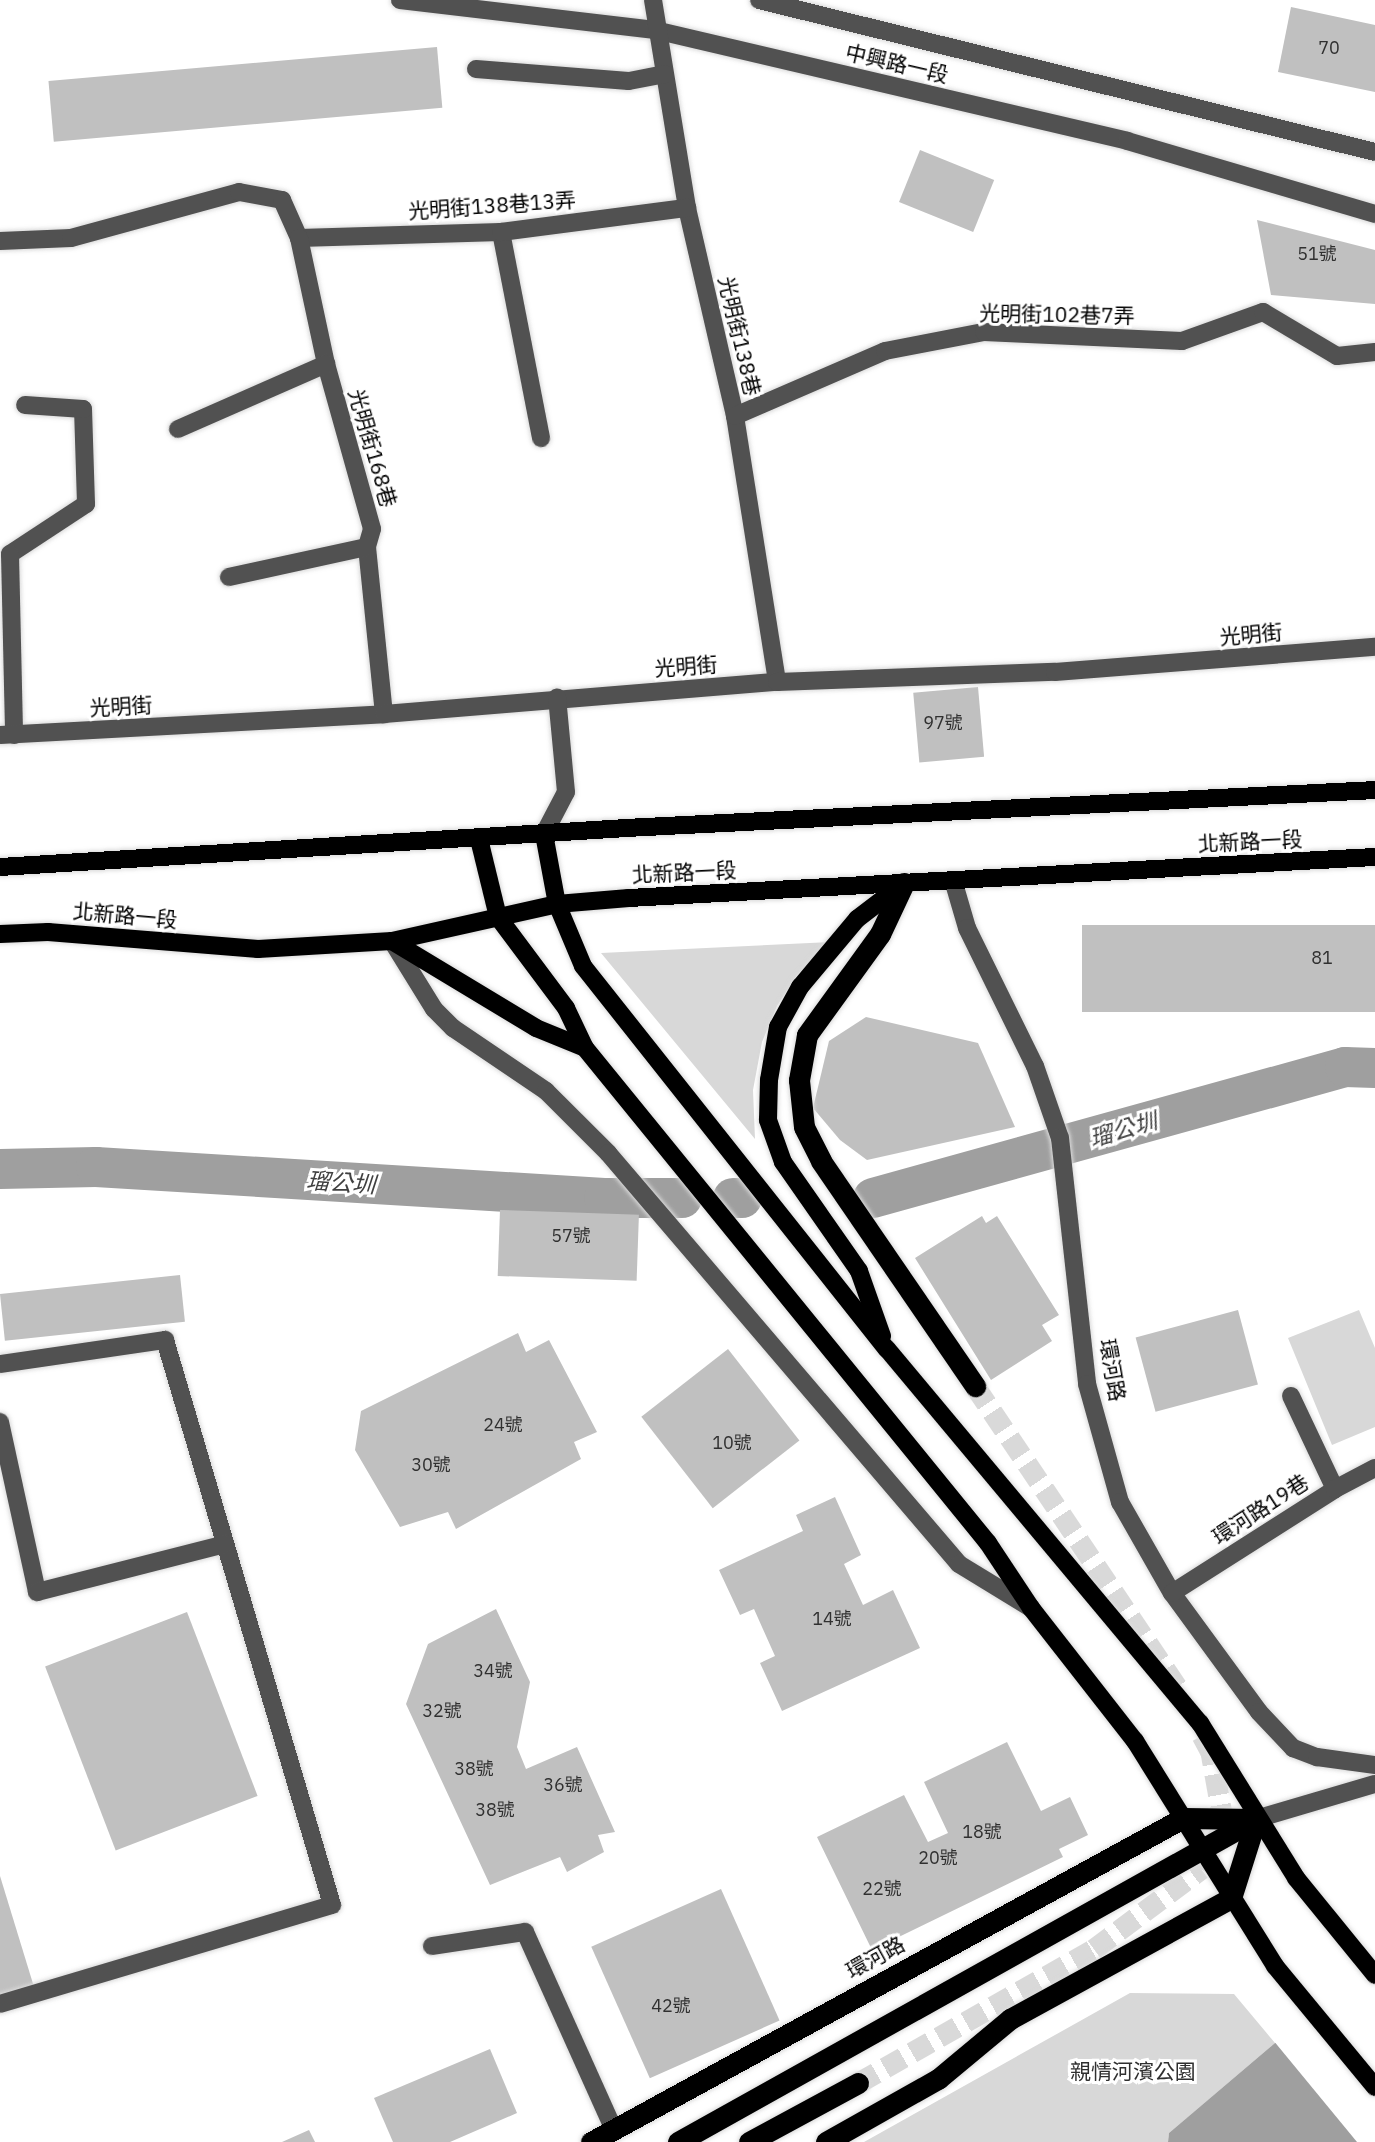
<!DOCTYPE html>
<html>
<head>
<meta charset="utf-8">
<style>
  body { margin:0 }
  #map { position:relative; width:1375px; height:2142px; overflow:hidden; background:#fff; font-family:"IBM Plex Sans","Noto Sans TC",sans-serif }
  div>[style] { position:absolute }
  [style*='--x'] { left:calc(var(--x)*1px); top:calc(var(--y)*1px); width:calc(var(--w)*1px); rotate:calc(var(--a)*1deg) }
  .green>* { inset:0; background:#d8d8d8 }
  .water>* { inset:0; background:#9f9f9f }
  .pier>* { inset:0; background:#fff }
  .canal>* { height:40px; margin:-20px; padding:0 20px; transform-origin:20px; border-radius:20px; background:#9f9f9f }
  .building>* { inset:0; background:#c0c0c0; transform-origin:0 0 }
  .highway-tunnel>* { height:21px; margin-top:-10.5px; transform-origin:0; background:repeating-linear-gradient(90deg,#d9d9d9 0 21px,transparent 0 31px) }
  .roads { filter:drop-shadow(0 0 2px #dbdbdb) drop-shadow(0 0 2px #dbdbdb) }
  .minor>* { height:18px; margin:-9px; padding:0 9px; transform-origin:9px; border-radius:9px; background:#515151 }
  .major>* { height:18px; margin:-9px; padding:0 9px; transform-origin:9px; border-radius:9px; background:#000 }
  .highway>* { height:21px; margin:-10.5px; padding:0 10.5px; transform-origin:10.5px; border-radius:10.5px; background:#000 }
  span { translate:-50% -50%; white-space:nowrap; text-align:center; line-height:1.15; -webkit-text-stroke:6px #fff; paint-order:stroke }
  .number-label { font-size:18px; color:#303030 }
  .number-label span { -webkit-text-stroke-width:0 }
  .street-label { font-size:21px; color:#000 }
  .park-label { font-size:21px; color:#2f2f2f }
  .water-label { font-size:23px; color:#404040; font-style:italic }
</style>
</head>
<body>
<div id="map">
  <div class="green">
    <div style="clip-path:polygon(831px 942px,797px 975px,777px 1006px,762px 1042px,753px 1090px,755px 1139px,601px 953px)"></div>
    <div style="clip-path:polygon(1359px 1310px,1375px 1348px,1375px 1427px,1332px 1445px,1288px 1338px)"></div>
    <div style="clip-path:polygon(1130px 1993px,1234px 1994px,1275px 2043px,1169px 2133px,1168px 2142px,864px 2142px)"></div>
  </div>
  <div class="water">
    <div style="clip-path:polygon(1375px 2015px,1375px 2142px,1168px 2142px,1169px 2133px,1275px 2043px)"></div>
  </div>
  <div class="pier">
    <div style="clip-path:polygon(1375px 2011px,1375px 2142px,1357px 2142px,1273px 2040px)"></div>
  </div>
  <div class="canal">
    <div style="--x:0;--y:1169;--w:96;--a:-1.2"></div>
    <div style="--x:96;--y:1167;--w:509;--a:3.49"></div>
    <div style="--x:604;--y:1198;--w:78;--a:0"></div>
    <div style="--x:733;--y:1198;--w:9;--a:0"></div>
    <div style="--x:873;--y:1198;--w:490;--a:-15.5"></div>
    <div style="--x:1345;--y:1067;--w:30;--a:2"></div>
  </div>
  <div class="building">
    <div style="clip-path:polygon(1291px 7px,1375px 25px,1375px 92px,1278px 72px)"></div>
    <div style="left:437px;top:47px;width:61px;height:390px;rotate:85deg"></div>
    <div style="left:920px;top:150px;width:80px;height:56px;rotate:22deg"></div>
    <div style="clip-path:polygon(1257px 220px,1375px 250px,1375px 304px,1271px 295px)"></div>
    <div style="left:978px;top:687px;width:70px;height:65px;rotate:85deg"></div>
    <div style="left:1375px;top:925px;width:87px;height:293px;rotate:90deg"></div>
    <div style="clip-path:polygon(866px 1017px,978px 1043px,1015px 1127px,867px 1160px,840px 1140px,813px 1108px,829px 1041px)"></div>
    <div style="left:500px;top:1210px;width:139px;height:66px;rotate:2deg"></div>
    <div style="clip-path:polygon(982px 1216px,986px 1223px,997px 1216px,1059px 1315px,1042px 1325px,1052px 1341px,991px 1380px,915px 1258px)"></div>
    <div style="left:180px;top:1275px;width:47px;height:181px;rotate:84deg"></div>
    <div style="left:1238px;top:1310px;width:77px;height:106px;rotate:75deg"></div>
    <div style="clip-path:polygon(518px 1333px,526px 1352px,549px 1340px,597px 1432px,574px 1442px,581px 1459px,456px 1529px,448px 1512px,400px 1527px,355px 1450px,361px 1411px)"></div>
    <div style="left:728px;top:1349px;width:116px;height:110px;rotate:52deg"></div>
    <div style="clip-path:polygon(835px 1497px,861px 1555px,844px 1564px,863px 1605px,893px 1590px,920px 1648px,782px 1711px,760px 1663px,775px 1656px,754px 1609px,740px 1615px,719px 1570px,803px 1531px,796px 1515px)"></div>
    <div style="clip-path:polygon(496px 1609px,530px 1682px,517px 1747px,526px 1769px,577px 1747px,615px 1832px,598px 1835px,604px 1852px,567px 1872px,560px 1857px,490px 1885px,406px 1704px,428px 1644px)"></div>
    <div style="left:187px;top:1612px;width:197px;height:152px;rotate:69deg"></div>
    <div style="clip-path:polygon(1007px 1742px,1041px 1811px,1070px 1797px,1088px 1835px,1059px 1849px,1063px 1857px,872px 1950px,817px 1837px,904px 1795px,928px 1842px,948px 1833px,924px 1782px)"></div>
    <div style="clip-path:polygon(0 1876px,34px 1987px,0 1997px)"></div>
    <div style="left:721px;top:1889px;width:144px;height:142px;rotate:66deg"></div>
    <div style="clip-path:polygon(490px 2049px,517px 2113px,450px 2142px,393px 2142px,374px 2098px)"></div>
    <div style="clip-path:polygon(309px 2130px,315px 2142px,282px 2142px)"></div>
  </div>
  <div class="highway-tunnel">
    <div style="--x:975;--y:1386;--w:367;--a:56.1"></div>
    <div style="--x:858;--y:2083;--w:271;--a:-29.6"></div>
    <div style="--x:1094;--y:1949;--w:134;--a:-36.8"></div>
    <div style="--x:1201;--y:1869;--w:50;--a:-62.4"></div>
    <div style="--x:1224;--y:1825;--w:74;--a:-100.1"></div>
    <div style="--x:1211;--y:1752;--w:19;--a:-118"></div>
  </div>
  <div class="roads">
    <div class="minor">
      <div style="--x:400;--y:0;--w:257;--a:6.7"></div>
      <div style="--x:655;--y:30;--w:485;--a:13.2"></div>
      <div style="--x:1127;--y:141;--w:259;--a:16.4"></div>
      <div style="--x:653;--y:0;--w:211;--a:80.7"></div>
      <div style="--x:687;--y:208;--w:213;--a:77"></div>
      <div style="--x:735;--y:416;--w:269;--a:81"></div>
      <div style="--x:759;--y:0;--w:634;--a:13.86"></div>
      <div style="--x:476;--y:69;--w:153;--a:4.5"></div>
      <div style="--x:629;--y:81;--w:36;--a:-11"></div>
      <div style="--x:501;--y:232;--w:210;--a:79"></div>
      <div style="--x:299;--y:238;--w:202;--a:-1.7"></div>
      <div style="--x:501;--y:232;--w:188;--a:-7.4"></div>
      <div style="--x:0;--y:241;--w:71;--a:-2.4"></div>
      <div style="--x:71;--y:238;--w:174;--a:-15.3"></div>
      <div style="--x:239;--y:192;--w:44;--a:10.5"></div>
      <div style="--x:282;--y:200;--w:42;--a:65.9"></div>
      <div style="--x:299;--y:238;--w:129;--a:77.9"></div>
      <div style="--x:326;--y:364;--w:171;--a:74.4"></div>
      <div style="--x:372;--y:529;--w:19;--a:106"></div>
      <div style="--x:367;--y:547;--w:168;--a:84.2"></div>
      <div style="--x:735;--y:416;--w:163;--a:-23.4"></div>
      <div style="--x:885;--y:351;--w:101;--a:-10.9"></div>
      <div style="--x:984;--y:332;--w:198;--a:2.6"></div>
      <div style="--x:1182;--y:341;--w:86;--a:-19.7"></div>
      <div style="--x:1263;--y:312;--w:86;--a:30.7"></div>
      <div style="--x:1337;--y:356;--w:38;--a:-6"></div>
      <div style="--x:178;--y:429;--w:162;--a:-23.7"></div>
      <div style="--x:10;--y:554;--w:91;--a:-33.3"></div>
      <div style="--x:86;--y:504;--w:95;--a:-91.8"></div>
      <div style="--x:83;--y:409;--w:58;--a:-176.1"></div>
      <div style="--x:10;--y:554;--w:181;--a:88.7"></div>
      <div style="--x:229;--y:577;--w:141;--a:-12.3"></div>
      <div style="--x:0;--y:735;--w:385;--a:-3.1"></div>
      <div style="--x:384;--y:714;--w:394;--a:-4.7"></div>
      <div style="--x:777;--y:682;--w:278;--a:-2.1"></div>
      <div style="--x:1055;--y:672;--w:321;--a:-4.5"></div>
      <div style="--x:544;--y:834;--w:47;--a:-62.4"></div>
      <div style="--x:566;--y:792;--w:95;--a:-95.4"></div>
      <div style="--x:953;--y:880;--w:50;--a:73.7"></div>
      <div style="--x:967;--y:928;--w:154;--a:63.8"></div>
      <div style="--x:1035;--y:1066;--w:76;--a:70.9"></div>
      <div style="--x:1060;--y:1138;--w:247;--a:83.7"></div>
      <div style="--x:1087;--y:1384;--w:123;--a:74.4"></div>
      <div style="--x:1120;--y:1502;--w:105;--a:60.3"></div>
      <div style="--x:1172;--y:1593;--w:147;--a:53.8"></div>
      <div style="--x:1259;--y:1712;--w:50;--a:46.6"></div>
      <div style="--x:1293;--y:1748;--w:26;--a:21"></div>
      <div style="--x:1317;--y:1757;--w:59;--a:7.9"></div>
      <div style="--x:392;--y:941;--w:80;--a:58.3"></div>
      <div style="--x:434;--y:1009;--w:27;--a:45"></div>
      <div style="--x:453;--y:1028;--w:112;--a:34.1"></div>
      <div style="--x:546;--y:1091;--w:88;--a:45"></div>
      <div style="--x:608;--y:1153;--w:540;--a:49.5"></div>
      <div style="--x:959;--y:1564;--w:84;--a:31.4"></div>
      <div style="--x:0;--y:1364;--w:167;--a:-8.3"></div>
      <div style="--x:165;--y:1340;--w:589;--a:73.53"></div>
      <div style="--x:332;--y:1905;--w:346;--a:163.4"></div>
      <div style="--x:1291;--y:1396;--w:103;--a:64.7"></div>
      <div style="--x:0;--y:1422;--w:174;--a:77.7"></div>
      <div style="--x:37;--y:1592;--w:194;--a:-14.3"></div>
      <div style="--x:1172;--y:1593;--w:193;--a:-32.5"></div>
      <div style="--x:1335;--y:1489;--w:45;--a:-27.7"></div>
      <div style="--x:1256;--y:1819;--w:124;--a:-16.4"></div>
      <div style="--x:432;--y:1946;--w:94;--a:-8.6"></div>
      <div style="--x:525;--y:1932;--w:217;--a:65.8"></div>
    </div>
    <div class="major">
      <div style="--x:544;--y:834;--w:71;--a:79.5"></div>
      <div style="--x:557;--y:904;--w:67;--a:67.2"></div>
      <div style="--x:583;--y:966;--w:489;--a:51.6"></div>
      <div style="--x:887;--y:1349;--w:488;--a:50.1"></div>
      <div style="--x:1200;--y:1723;--w:182;--a:58.2"></div>
      <div style="--x:1296;--y:1878;--w:125;--a:50.8"></div>
      <div style="--x:479;--y:839;--w:80;--a:76.3"></div>
      <div style="--x:498;--y:917;--w:114;--a:53.2"></div>
      <div style="--x:566;--y:1008;--w:44;--a:64.6"></div>
      <div style="--x:585;--y:1048;--w:638;--a:50.85"></div>
      <div style="--x:988;--y:1543;--w:78;--a:56.5"></div>
      <div style="--x:1031;--y:1608;--w:169;--a:52"></div>
      <div style="--x:1135;--y:1741;--w:265;--a:58.1"></div>
      <div style="--x:1275;--y:1966;--w:157;--a:50.4"></div>
      <div style="--x:0;--y:867;--w:627;--a:-3.56"></div>
      <div style="--x:626;--y:828;--w:750;--a:-2.9"></div>
      <div style="--x:0;--y:934;--w:48;--a:-2.4"></div>
      <div style="--x:48;--y:932;--w:211;--a:4.6"></div>
      <div style="--x:258;--y:949;--w:134;--a:-3.4"></div>
      <div style="--x:392;--y:941;--w:169;--a:-12.6"></div>
      <div style="--x:557;--y:904;--w:72;--a:-4.8"></div>
      <div style="--x:629;--y:898;--w:747;--a:-3.15"></div>
      <div style="--x:392;--y:941;--w:168;--a:31.1"></div>
      <div style="--x:536;--y:1028;--w:53;--a:22.2"></div>
      <div style="--x:882;--y:1336;--w:69;--a:-109.5"></div>
      <div style="--x:859;--y:1271;--w:133;--a:-124.9"></div>
      <div style="--x:783;--y:1162;--w:45;--a:-109.7"></div>
      <div style="--x:768;--y:1120;--w:40;--a:-88.6"></div>
      <div style="--x:769;--y:1080;--w:54;--a:-80.4"></div>
      <div style="--x:778;--y:1027;--w:46;--a:-61.2"></div>
      <div style="--x:800;--y:987;--w:89;--a:-50"></div>
      <div style="--x:857;--y:919;--w:59;--a:-37.5"></div>
    </div>
    <div class="highway">
      <div style="--x:904;--y:883;--w:56;--a:115.2"></div>
      <div style="--x:880;--y:934;--w:125;--a:125.9"></div>
      <div style="--x:807;--y:1035;--w:46;--a:100.1"></div>
      <div style="--x:799;--y:1080;--w:47;--a:83.9"></div>
      <div style="--x:804;--y:1127;--w:38;--a:63"></div>
      <div style="--x:821;--y:1161;--w:273;--a:55.6"></div>
      <div style="--x:591;--y:2142;--w:675;--a:-28.69"></div>
      <div style="--x:1183;--y:1818;--w:73;--a:0.8"></div>
      <div style="--x:678;--y:2142;--w:662;--a:-29.2"></div>
      <div style="--x:749;--y:2142;--w:124;--a:-28.4"></div>
      <div style="--x:826;--y:2142;--w:129;--a:-29.4"></div>
      <div style="--x:938;--y:2079;--w:94;--a:-39.8"></div>
      <div style="--x:1010;--y:2019;--w:252;--a:-28.7"></div>
      <div style="--x:1231;--y:1898;--w:83;--a:-72.4"></div>
    </div>
  </div>
  <div class="number-label">
    <span style="left:1329px;top:48px">70</span>
    <span style="left:1317px;top:254px">51號</span>
    <span style="left:943px;top:723px">97號</span>
    <span style="left:1322px;top:958px">81</span>
    <span style="left:571px;top:1236px">57號</span>
    <span style="left:503px;top:1425px">24號</span>
    <span style="left:732px;top:1443px">10號</span>
    <span style="left:431px;top:1465px">30號</span>
    <span style="left:832px;top:1619px">14號</span>
    <span style="left:493px;top:1671px">34號</span>
    <span style="left:442px;top:1711px">32號</span>
    <span style="left:474px;top:1769px">38號</span>
    <span style="left:563px;top:1785px">36號</span>
    <span style="left:495px;top:1810px">38號</span>
    <span style="left:982px;top:1832px">18號</span>
    <span style="left:938px;top:1858px">20號</span>
    <span style="left:882px;top:1889px">22號</span>
    <span style="left:671px;top:2006px">42號</span>
  </div>
  <div class="street-label">
    <span style="left:897px;top:63px;rotate:13deg">中興路一段</span>
    <span style="left:492px;top:205px;rotate:-4deg">光明街138巷13弄</span>
    <span style="left:1057px;top:314px;rotate:1deg">光明街102巷7弄</span>
    <span style="left:740px;top:336px;rotate:77deg">光明街138巷</span>
    <span style="left:373px;top:448px;rotate:74deg">光明街168巷</span>
    <span style="left:1251px;top:634px;rotate:-5deg">光明街</span>
    <span style="left:686px;top:666px;rotate:-4deg">光明街</span>
    <span style="left:121px;top:706px;rotate:-3deg">光明街</span>
    <span style="left:1250px;top:841px;rotate:-3deg">北新路一段</span>
    <span style="left:684px;top:872px;rotate:-3deg">北新路一段</span>
    <span style="left:125px;top:915px;rotate:5deg">北新路一段</span>
    <span style="left:1113px;top:1370px;rotate:80deg">環河路</span>
    <span style="left:1260px;top:1509px;rotate:-33deg">環河路19巷</span>
    <span style="left:875px;top:1957px;rotate:-29deg">環河路</span>
  </div>
  <div class="park-label">
    <span style="left:1133px;top:2071px">親情河濱公園</span>
  </div>
  <div class="water-label">
    <span style="left:1123px;top:1129px;rotate:-16deg">瑠公圳</span>
    <span style="left:341px;top:1182px;rotate:4deg">瑠公圳</span>
  </div>
</div>
</body>
</html>
